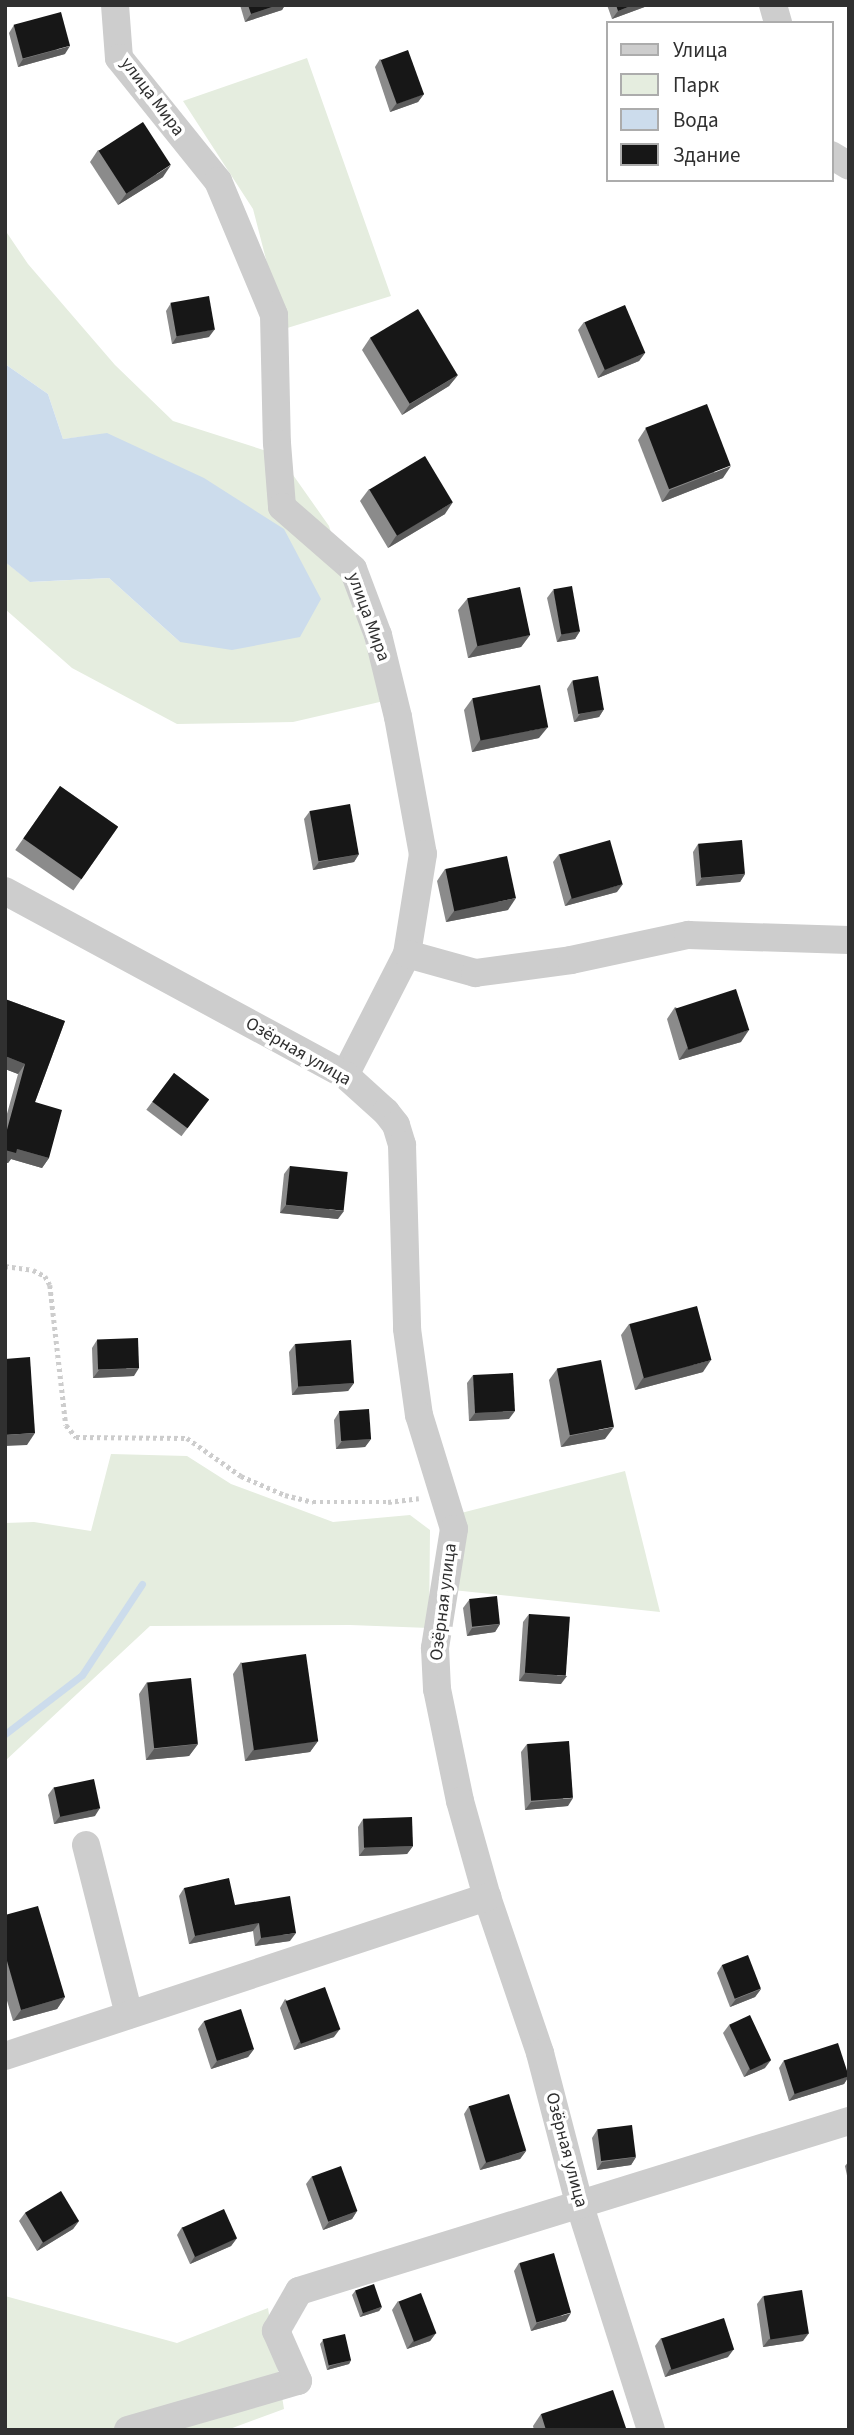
<!DOCTYPE html>
<html>
<head>
<meta charset="utf-8">
<style>
  body { margin:0 }
  #map { position:relative; width:854px; height:2435px; overflow:hidden; background:#fff; font-family:"Source Sans 3",sans-serif }
  div>[style] { position:absolute }
  [style*='--x'] { left:calc(var(--x)*1px); top:calc(var(--y)*1px); width:calc(var(--w)*1px); rotate:calc(var(--a)*1deg) }
  .green>* { inset:0; background:#e5eddf }
  .water>* { inset:0; background:#ccdcec }
  .stream>* { height:7px; margin:-3.5px; padding:0 3.5px; transform-origin:3.5px; border-radius:3.5px; background:#ccdcec }
  .path>* { height:4.5px; margin-top:-2.25px; transform-origin:0; background:repeating-linear-gradient(90deg,#cdcdcd 0 3.5px,transparent 0 7px) }
  .minor>* { height:28px; margin:-14px; padding:0 14px; transform-origin:14px; border-radius:14px; background:#cdcdcd }
  .wall>* { inset:0; background:#8b8b8b; transform-origin:0 0 }
  .shaded-wall>* { inset:0; background:#5d5d5d }
  .building>* { inset:0; background:#171717; transform-origin:0 0 }
  span { translate:-50% -50%; white-space:nowrap; text-align:center; line-height:1.15; -webkit-text-stroke:7px #fff; paint-order:stroke }
  .street-label { font-size:18px; color:#303030 }
  .frame { position:absolute; inset:0; border:7px solid #303030; pointer-events:none }
  .legend { position:absolute; left:606px; top:21px; width:228px; height:161px; box-sizing:border-box; background:#fff; border:2px solid #acacac; margin:0; padding:9px 12px; list-style:none; font-size:21px; color:#303030 }
  .legend li { display:flex; align-items:center; gap:14px; height:35px }
  .legend b { width:35px; border:2px solid #acacac }
</style>
</head>
<body>
<div id="map">
  <div class="green">
    <div style="clip-path:polygon(307px 58px,391px 296px,284px 329px,253px 209px,183px 101px)"></div>
    <div style="clip-path:polygon(5px 230px,28px 264px,115px 365px,173px 421px,279px 455px,329px 526px,384px 701px,293px 722px,177px 724px,72px 668px,5px 609px,5px 562px,31px 582px,109px 578px,180px 642px,107px 434px,63px 439px,48px 394px,5px 364px)"></div>
    <div style="clip-path:polygon(111px 1454px,187px 1456px,231px 1484px,333px 1522px,410px 1515px,430px 1530px,429px 1628px,350px 1625px,150px 1626px,5px 1761px,5px 1523px,34px 1522px,91px 1531px)"></div>
    <div style="clip-path:polygon(625px 1471px,660px 1612px,453px 1590px,461px 1513px)"></div>
    <div style="clip-path:polygon(5px 2296px,177px 2343px,268px 2308px,284px 2409px,227px 2430px,5px 2430px)"></div>
  </div>
  <div class="water">
    <div style="clip-path:polygon(5px 364px,48px 394px,63px 439px,107px 433px,204px 478px,284px 529px,321px 599px,300px 637px,232px 650px,180px 642px,109px 578px,30px 582px,5px 562px)"></div>
  </div>
  <div class="stream">
    <div style="--x:5;--y:1734;--w:97;--a:-37.5"></div>
    <div style="--x:82;--y:1675;--w:109;--a:-56.6"></div>
  </div>
  <div class="path">
    <div style="--x:5;--y:1266;--w:28;--a:8"></div>
    <div style="--x:33;--y:1270;--w:13;--a:27"></div>
    <div style="--x:45;--y:1276;--w:10;--a:61"></div>
    <div style="--x:50;--y:1285;--w:141;--a:83.5"></div>
    <div style="--x:66;--y:1425;--w:16;--a:50"></div>
    <div style="--x:76;--y:1437;--w:111;--a:0.5"></div>
    <div style="--x:187;--y:1438;--w:66;--a:35.1"></div>
    <div style="--x:241;--y:1476;--w:48;--a:23.4"></div>
    <div style="--x:285;--y:1495;--w:29;--a:14"></div>
    <div style="--x:313;--y:1502;--w:75;--a:0"></div>
    <div style="--x:388;--y:1502;--w:31;--a:-7"></div>
  </div>
  <div class="minor">
    <div style="--x:115;--y:5;--w:53;--a:85.7"></div>
    <div style="--x:119;--y:58;--w:158;--a:51.2"></div>
    <div style="--x:218;--y:181;--w:145;--a:67.3"></div>
    <div style="--x:274;--y:315;--w:128;--a:88.7"></div>
    <div style="--x:277;--y:443;--w:64;--a:85.5"></div>
    <div style="--x:282;--y:507;--w:94;--a:41.1"></div>
    <div style="--x:353;--y:569;--w:71;--a:69.3"></div>
    <div style="--x:378;--y:635;--w:84;--a:76.3"></div>
    <div style="--x:398;--y:717;--w:139;--a:79.7"></div>
    <div style="--x:423;--y:854;--w:101;--a:99.1"></div>
    <div style="--x:407;--y:954;--w:136;--a:117.1"></div>
    <div style="--x:773;--y:5;--w:19;--a:74"></div>
    <div style="--x:831;--y:155;--w:21;--a:31"></div>
    <div style="--x:5;--y:891;--w:387;--a:28.4"></div>
    <div style="--x:345;--y:1075;--w:55;--a:42.1"></div>
    <div style="--x:386;--y:1112;--w:16;--a:52"></div>
    <div style="--x:396;--y:1125;--w:21;--a:73"></div>
    <div style="--x:402;--y:1145;--w:184;--a:88.4"></div>
    <div style="--x:407;--y:1329;--w:87;--a:82.1"></div>
    <div style="--x:419;--y:1415;--w:119;--a:72.9"></div>
    <div style="--x:454;--y:1529;--w:121;--a:99.1"></div>
    <div style="--x:435;--y:1648;--w:41;--a:87.2"></div>
    <div style="--x:437;--y:1689;--w:114;--a:78.4"></div>
    <div style="--x:460;--y:1801;--w:100;--a:74.3"></div>
    <div style="--x:487;--y:1897;--w:165;--a:71.2"></div>
    <div style="--x:540;--y:2053;--w:155;--a:75.4"></div>
    <div style="--x:579;--y:2203;--w:238;--a:72.4"></div>
    <div style="--x:407;--y:954;--w:71;--a:15.6"></div>
    <div style="--x:475;--y:973;--w:97;--a:-7.7"></div>
    <div style="--x:571;--y:960;--w:120;--a:-12.1"></div>
    <div style="--x:688;--y:935;--w:161;--a:1.8"></div>
    <div style="--x:86;--y:1845;--w:175;--a:75.8"></div>
    <div style="--x:5;--y:2056;--w:508;--a:-18.26"></div>
    <div style="--x:128;--y:2430;--w:177;--a:-16.1"></div>
    <div style="--x:298;--y:2381;--w:55;--a:-113.7"></div>
    <div style="--x:276;--y:2331;--w:46;--a:-60.1"></div>
    <div style="--x:299;--y:2291;--w:576;--a:-17.18"></div>
  </div>
  <div class="wall">
    <div style="clip-path:polygon(240px 5px,285px 5px,282px 10px,245px 22px)"></div>
    <div style="clip-path:polygon(607px 5px,650px 5px,612px 19px)"></div>
    <div style="clip-path:polygon(14px 25px,65px 54px,18px 67px,9px 33px)"></div>
    <div style="clip-path:polygon(380px 59px,424px 94px,418px 102px,390px 112px,375px 67px)"></div>
    <div style="clip-path:polygon(98px 150px,163px 177px,118px 205px,90px 162px)"></div>
    <div style="clip-path:polygon(171px 303px,209px 337px,172px 344px,166px 311px)"></div>
    <div style="clip-path:polygon(584px 322px,645px 353px,639px 361px,598px 378px,578px 330px)"></div>
    <div style="clip-path:polygon(370px 338px,458px 375px,449px 386px,402px 415px,362px 350px)"></div>
    <div style="clip-path:polygon(646px 428px,723px 478px,662px 502px,638px 440px)"></div>
    <div style="clip-path:polygon(369px 489px,445px 514px,388px 548px,360px 501px)"></div>
    <div style="clip-path:polygon(553px 590px,580px 631px,575px 639px,557px 642px,547px 598px)"></div>
    <div style="clip-path:polygon(467px 599px,530px 635px,521px 647px,468px 658px,458px 610px)"></div>
    <div style="clip-path:polygon(572px 681px,604px 709px,599px 717px,574px 722px,567px 689px)"></div>
    <div style="clip-path:polygon(472px 699px,539px 738px,472px 752px,464px 710px)"></div>
    <div style="left:60px;top:786px;width:71px;height:78px;rotate:35deg"></div>
    <div style="clip-path:polygon(310px 811px,359px 854px,354px 862px,313px 870px,304px 819px)"></div>
    <div style="clip-path:polygon(698px 844px,745px 874px,740px 882px,696px 886px,693px 852px)"></div>
    <div style="clip-path:polygon(559px 854px,617px 892px,565px 906px,553px 862px)"></div>
    <div style="clip-path:polygon(445px 869px,508px 910px,446px 922px,437px 881px)"></div>
    <div style="clip-path:polygon(5px 999px,65px 1021px,35px 1102px,49px 1158px,42px 1168px,11px 1159px,8px 1163px,5px 1162px,5px 1121px,18px 1074px,5px 1069px)"></div>
    <div style="clip-path:polygon(675px 1007px,741px 1042px,679px 1060px,667px 1019px)"></div>
    <div style="left:174px;top:1073px;width:44px;height:46px;rotate:37deg"></div>
    <div style="clip-path:polygon(290px 1166px,338px 1219px,280px 1213px,284px 1174px)"></div>
    <div style="clip-path:polygon(629px 1324px,703px 1372px,635px 1390px,621px 1335px)"></div>
    <div style="clip-path:polygon(97px 1340px,134px 1376px,93px 1378px,92px 1348px)"></div>
    <div style="clip-path:polygon(295px 1344px,354px 1383px,348px 1391px,292px 1395px,289px 1352px)"></div>
    <div style="clip-path:polygon(557px 1369px,605px 1439px,561px 1447px,549px 1380px)"></div>
    <div style="clip-path:polygon(473px 1375px,509px 1419px,469px 1421px,467px 1383px)"></div>
    <div style="clip-path:polygon(339px 1412px,371px 1439px,365px 1447px,336px 1449px,334px 1420px)"></div>
    <div style="clip-path:polygon(469px 1600px,500px 1624px,495px 1632px,467px 1636px,463px 1608px)"></div>
    <div style="clip-path:polygon(529px 1614px,561px 1684px,519px 1681px,523px 1622px)"></div>
    <div style="clip-path:polygon(241px 1662px,318px 1741px,310px 1752px,245px 1761px,233px 1674px)"></div>
    <div style="clip-path:polygon(147px 1682px,198px 1744px,189px 1756px,146px 1760px,139px 1694px)"></div>
    <div style="clip-path:polygon(527px 1744px,568px 1806px,525px 1810px,521px 1752px)"></div>
    <div style="clip-path:polygon(54px 1787px,95px 1816px,54px 1824px,48px 1795px)"></div>
    <div style="clip-path:polygon(363px 1819px,413px 1846px,407px 1854px,359px 1856px,358px 1827px)"></div>
    <div style="clip-path:polygon(184px 1888px,235px 1905px,290px 1941px,255px 1946px,253px 1931px,189px 1944px,179px 1896px)"></div>
    <div style="clip-path:polygon(5px 1915px,65px 1997px,57px 2009px,13px 2021px,5px 1994px)"></div>
    <div style="clip-path:polygon(722px 1965px,761px 1989px,755px 1997px,730px 2007px,717px 1973px)"></div>
    <div style="clip-path:polygon(285px 1999px,334px 2037px,294px 2050px,280px 2008px)"></div>
    <div style="clip-path:polygon(204px 2021px,254px 2049px,248px 2057px,211px 2069px,198px 2029px)"></div>
    <div style="clip-path:polygon(729px 2025px,765px 2068px,744px 2077px,723px 2033px)"></div>
    <div style="clip-path:polygon(784px 2060px,849px 2076px,844px 2084px,789px 2101px,779px 2068px)"></div>
    <div style="clip-path:polygon(469px 2106px,526px 2151px,520px 2159px,480px 2170px,464px 2114px)"></div>
    <div style="clip-path:polygon(597px 2130px,636px 2157px,631px 2165px,597px 2170px,592px 2138px)"></div>
    <div style="clip-path:polygon(849px 2161px,849px 2185px,845px 2166px)"></div>
    <div style="clip-path:polygon(312px 2176px,357px 2211px,352px 2219px,323px 2230px,306px 2184px)"></div>
    <div style="clip-path:polygon(25px 2213px,79px 2221px,73px 2229px,37px 2251px,19px 2221px)"></div>
    <div style="clip-path:polygon(182px 2227px,237px 2238px,231px 2246px,190px 2264px,177px 2235px)"></div>
    <div style="clip-path:polygon(519px 2263px,566px 2321px,531px 2331px,514px 2271px)"></div>
    <div style="clip-path:polygon(355px 2291px,382px 2307px,379px 2311px,360px 2317px,352px 2295px)"></div>
    <div style="clip-path:polygon(763px 2296px,803px 2341px,763px 2347px,757px 2304px)"></div>
    <div style="clip-path:polygon(398px 2301px,436px 2333px,430px 2341px,407px 2349px,392px 2310px)"></div>
    <div style="clip-path:polygon(661px 2338px,728px 2357px,665px 2377px,655px 2346px)"></div>
    <div style="clip-path:polygon(323px 2340px,351px 2360px,349px 2364px,327px 2370px,320px 2344px)"></div>
    <div style="clip-path:polygon(541px 2414px,626px 2428px,625px 2430px,534px 2430px,533px 2426px)"></div>
  </div>
  <div class="shaded-wall">
    <div style="clip-path:polygon(278px 5px,285px 5px,282px 10px,245px 22px,251px 14px)"></div>
    <div style="clip-path:polygon(633px 5px,650px 5px,612px 19px,618px 11px)"></div>
    <div style="clip-path:polygon(70px 46px,65px 54px,18px 67px,23px 59px)"></div>
    <div style="clip-path:polygon(424px 94px,418px 102px,390px 112px,396px 104px)"></div>
    <div style="clip-path:polygon(171px 165px,163px 177px,118px 205px,126px 194px)"></div>
    <div style="clip-path:polygon(215px 329px,209px 337px,172px 344px,177px 336px)"></div>
    <div style="clip-path:polygon(645px 353px,639px 361px,598px 378px,604px 370px)"></div>
    <div style="clip-path:polygon(458px 375px,449px 386px,402px 415px,410px 404px)"></div>
    <div style="clip-path:polygon(731px 466px,723px 478px,662px 502px,670px 490px)"></div>
    <div style="clip-path:polygon(453px 502px,445px 514px,388px 548px,396px 536px)"></div>
    <div style="clip-path:polygon(580px 631px,575px 639px,557px 642px,562px 634px)"></div>
    <div style="clip-path:polygon(530px 635px,521px 647px,468px 658px,477px 646px)"></div>
    <div style="clip-path:polygon(604px 709px,599px 717px,574px 722px,580px 714px)"></div>
    <div style="clip-path:polygon(548px 727px,539px 738px,472px 752px,480px 740px)"></div>
    <div style="clip-path:polygon(359px 854px,354px 862px,313px 870px,319px 862px)"></div>
    <div style="clip-path:polygon(745px 874px,740px 882px,696px 886px,702px 878px)"></div>
    <div style="clip-path:polygon(623px 884px,617px 892px,565px 906px,571px 898px)"></div>
    <div style="clip-path:polygon(516px 898px,508px 910px,446px 922px,454px 911px)"></div>
    <div style="clip-path:polygon(749px 1030px,741px 1042px,679px 1060px,687px 1048px)"></div>
    <div style="clip-path:polygon(5px 1056px,25px 1064px,18px 1074px,5px 1069px)"></div>
    <div style="clip-path:polygon(17px 1149px,49px 1158px,42px 1168px,11px 1159px,8px 1163px,5px 1162px,5px 1150px)"></div>
    <div style="clip-path:polygon(286px 1205px,344px 1211px,338px 1219px,280px 1213px)"></div>
    <div style="clip-path:polygon(711px 1360px,703px 1372px,635px 1390px,643px 1378px)"></div>
    <div style="clip-path:polygon(139px 1368px,134px 1376px,93px 1378px,99px 1370px)"></div>
    <div style="clip-path:polygon(354px 1383px,348px 1391px,292px 1395px,298px 1387px)"></div>
    <div style="clip-path:polygon(515px 1411px,509px 1419px,469px 1421px,475px 1413px)"></div>
    <div style="clip-path:polygon(614px 1427px,605px 1439px,561px 1447px,570px 1436px)"></div>
    <div style="clip-path:polygon(35px 1433px,27px 1445px,5px 1446px,5px 1435px)"></div>
    <div style="clip-path:polygon(371px 1439px,365px 1447px,336px 1449px,342px 1441px)"></div>
    <div style="clip-path:polygon(500px 1624px,495px 1632px,467px 1636px,472px 1628px)"></div>
    <div style="clip-path:polygon(525px 1673px,567px 1676px,561px 1684px,519px 1681px)"></div>
    <div style="clip-path:polygon(318px 1741px,310px 1752px,245px 1761px,253px 1750px)"></div>
    <div style="clip-path:polygon(198px 1744px,189px 1756px,146px 1760px,154px 1749px)"></div>
    <div style="clip-path:polygon(573px 1798px,568px 1806px,525px 1810px,531px 1802px)"></div>
    <div style="clip-path:polygon(100px 1808px,95px 1816px,54px 1824px,60px 1816px)"></div>
    <div style="clip-path:polygon(413px 1846px,407px 1854px,359px 1856px,365px 1848px)"></div>
    <div style="clip-path:polygon(259px 1923px,253px 1931px,189px 1944px,195px 1936px)"></div>
    <div style="clip-path:polygon(296px 1933px,290px 1941px,255px 1946px,261px 1938px)"></div>
    <div style="clip-path:polygon(761px 1989px,755px 1997px,730px 2007px,736px 1999px)"></div>
    <div style="clip-path:polygon(65px 1997px,57px 2009px,13px 2021px,21px 2010px)"></div>
    <div style="clip-path:polygon(340px 2029px,334px 2037px,294px 2050px,299px 2042px)"></div>
    <div style="clip-path:polygon(254px 2049px,248px 2057px,211px 2069px,217px 2061px)"></div>
    <div style="clip-path:polygon(771px 2060px,765px 2068px,744px 2077px,749px 2069px)"></div>
    <div style="clip-path:polygon(849px 2076px,844px 2084px,789px 2101px,795px 2093px)"></div>
    <div style="clip-path:polygon(526px 2151px,520px 2159px,480px 2170px,486px 2162px)"></div>
    <div style="clip-path:polygon(636px 2157px,631px 2165px,597px 2170px,602px 2162px)"></div>
    <div style="clip-path:polygon(357px 2211px,352px 2219px,323px 2230px,329px 2222px)"></div>
    <div style="clip-path:polygon(79px 2221px,73px 2229px,37px 2251px,42px 2243px)"></div>
    <div style="clip-path:polygon(237px 2238px,231px 2246px,190px 2264px,195px 2256px)"></div>
    <div style="clip-path:polygon(382px 2307px,379px 2311px,360px 2317px,363px 2313px)"></div>
    <div style="clip-path:polygon(571px 2313px,566px 2321px,531px 2331px,537px 2323px)"></div>
    <div style="clip-path:polygon(436px 2333px,430px 2341px,407px 2349px,413px 2341px)"></div>
    <div style="clip-path:polygon(809px 2333px,803px 2341px,763px 2347px,769px 2339px)"></div>
    <div style="clip-path:polygon(734px 2349px,728px 2357px,665px 2377px,670px 2369px)"></div>
    <div style="clip-path:polygon(351px 2360px,349px 2364px,327px 2370px,330px 2366px)"></div>
  </div>
  <div class="building">
    <div style="clip-path:polygon(248px 5px,278px 5px,251px 14px)"></div>
    <div style="clip-path:polygon(616px 5px,633px 5px,618px 11px)"></div>
    <div style="left:61px;top:12px;width:35px;height:49px;rotate:75deg"></div>
    <div style="left:408px;top:50px;width:47px;height:29px;rotate:70deg"></div>
    <div style="left:143px;top:122px;width:51px;height:53px;rotate:57deg"></div>
    <div style="left:209px;top:296px;width:34px;height:39px;rotate:80deg"></div>
    <div style="left:625px;top:305px;width:52px;height:44px;rotate:67deg"></div>
    <div style="left:418px;top:309px;width:77px;height:56px;rotate:59deg"></div>
    <div style="left:707px;top:404px;width:66px;height:66px;rotate:69deg"></div>
    <div style="left:425px;top:456px;width:54px;height:65px;rotate:59deg"></div>
    <div style="left:572px;top:586px;width:46px;height:19px;rotate:80deg"></div>
    <div style="left:520px;top:587px;width:49px;height:54px;rotate:78deg"></div>
    <div style="left:598px;top:676px;width:34px;height:26px;rotate:80deg"></div>
    <div style="left:540px;top:685px;width:43px;height:69px;rotate:79deg"></div>
    <div style="left:60px;top:786px;width:71px;height:64px;rotate:35deg"></div>
    <div style="left:350px;top:804px;width:51px;height:41px;rotate:80deg"></div>
    <div style="left:610px;top:840px;width:46px;height:53px;rotate:74deg"></div>
    <div style="left:742px;top:840px;width:34px;height:44px;rotate:85deg"></div>
    <div style="left:507px;top:856px;width:43px;height:63px;rotate:78deg"></div>
    <div style="left:736px;top:989px;width:43px;height:64px;rotate:72deg"></div>
    <div style="clip-path:polygon(5px 999px,65px 1021px,35px 1102px,62px 1110px,49px 1158px,17px 1149px,16px 1153px,5px 1150px,5px 1137px,25px 1064px,5px 1056px)"></div>
    <div style="left:174px;top:1073px;width:44px;height:36px;rotate:37deg"></div>
    <div style="left:290px;top:1166px;width:58px;height:39px;rotate:6deg"></div>
    <div style="left:697px;top:1306px;width:56px;height:70px;rotate:75deg"></div>
    <div style="left:138px;top:1338px;width:30px;height:41px;rotate:88deg"></div>
    <div style="left:351px;top:1340px;width:43px;height:56px;rotate:86deg"></div>
    <div style="clip-path:polygon(30px 1357px,35px 1433px,5px 1435px,5px 1359px)"></div>
    <div style="left:601px;top:1360px;width:68px;height:45px;rotate:79deg"></div>
    <div style="left:513px;top:1373px;width:38px;height:40px;rotate:87deg"></div>
    <div style="left:369px;top:1409px;width:30px;height:30px;rotate:86deg"></div>
    <div style="left:497px;top:1596px;width:28px;height:28px;rotate:84deg"></div>
    <div style="left:529px;top:1614px;width:41px;height:59px;rotate:4deg"></div>
    <div style="left:306px;top:1654px;width:88px;height:65px;rotate:82deg"></div>
    <div style="left:191px;top:1678px;width:66px;height:44px;rotate:84deg"></div>
    <div style="left:569px;top:1741px;width:57px;height:42px;rotate:86deg"></div>
    <div style="left:94px;top:1779px;width:30px;height:41px;rotate:78deg"></div>
    <div style="left:412px;top:1817px;width:29px;height:49px;rotate:88deg"></div>
    <div style="clip-path:polygon(229px 1878px,235px 1905px,290px 1896px,296px 1933px,261px 1938px,259px 1923px,195px 1936px,184px 1888px)"></div>
    <div style="clip-path:polygon(38px 1906px,65px 1997px,21px 2010px,5px 1954px,5px 1915px)"></div>
    <div style="left:748px;top:1955px;width:36px;height:28px;rotate:69deg"></div>
    <div style="left:325px;top:1987px;width:45px;height:42px;rotate:70deg"></div>
    <div style="left:241px;top:2009px;width:42px;height:39px;rotate:72deg"></div>
    <div style="left:750px;top:2015px;width:50px;height:23px;rotate:65deg"></div>
    <div style="left:838px;top:2043px;width:35px;height:57px;rotate:72deg"></div>
    <div style="left:509px;top:2094px;width:59px;height:42px;rotate:73deg"></div>
    <div style="left:632px;top:2125px;width:32px;height:35px;rotate:83deg"></div>
    <div style="left:341px;top:2166px;width:48px;height:31px;rotate:70deg"></div>
    <div style="left:61px;top:2191px;width:35px;height:42px;rotate:59deg"></div>
    <div style="left:224px;top:2209px;width:32px;height:46px;rotate:66deg"></div>
    <div style="left:554px;top:2253px;width:62px;height:36px;rotate:74deg"></div>
    <div style="left:374px;top:2284px;width:24px;height:20px;rotate:71deg"></div>
    <div style="left:802px;top:2290px;width:44px;height:39px;rotate:81deg"></div>
    <div style="left:421px;top:2293px;width:43px;height:24px;rotate:69deg"></div>
    <div style="left:724px;top:2318px;width:33px;height:66px;rotate:72deg"></div>
    <div style="left:345px;top:2334px;width:27px;height:23px;rotate:77deg"></div>
    <div style="clip-path:polygon(613px 2390px,626px 2428px,622px 2430px,546px 2430px,541px 2414px)"></div>
  </div>
  <div class="street-label">
    <span style="left:152px;top:97px;rotate:53deg">улица Мира</span>
    <span style="left:368px;top:617px;rotate:70deg">улица Мира</span>
    <span style="left:298px;top:1052px;rotate:30deg">Озёрная улица</span>
    <span style="left:444px;top:1602px;rotate:-83deg">Озёрная улица</span>
    <span style="left:566px;top:2150px;rotate:75deg">Озёрная улица</span>
  </div>
  <div class="frame"></div>
  <ul class="legend">
  <li><b style="height:9px;background:#cdcdcd"></b>Улица</li>
  <li><b style="height:19px;background:#e5eddf"></b>Парк</li>
  <li><b style="height:19px;background:#ccdcec"></b>Вода</li>
  <li><b style="height:19px;background:#171717"></b>Здание</li>
  </ul>
</div>
</body>
</html>
